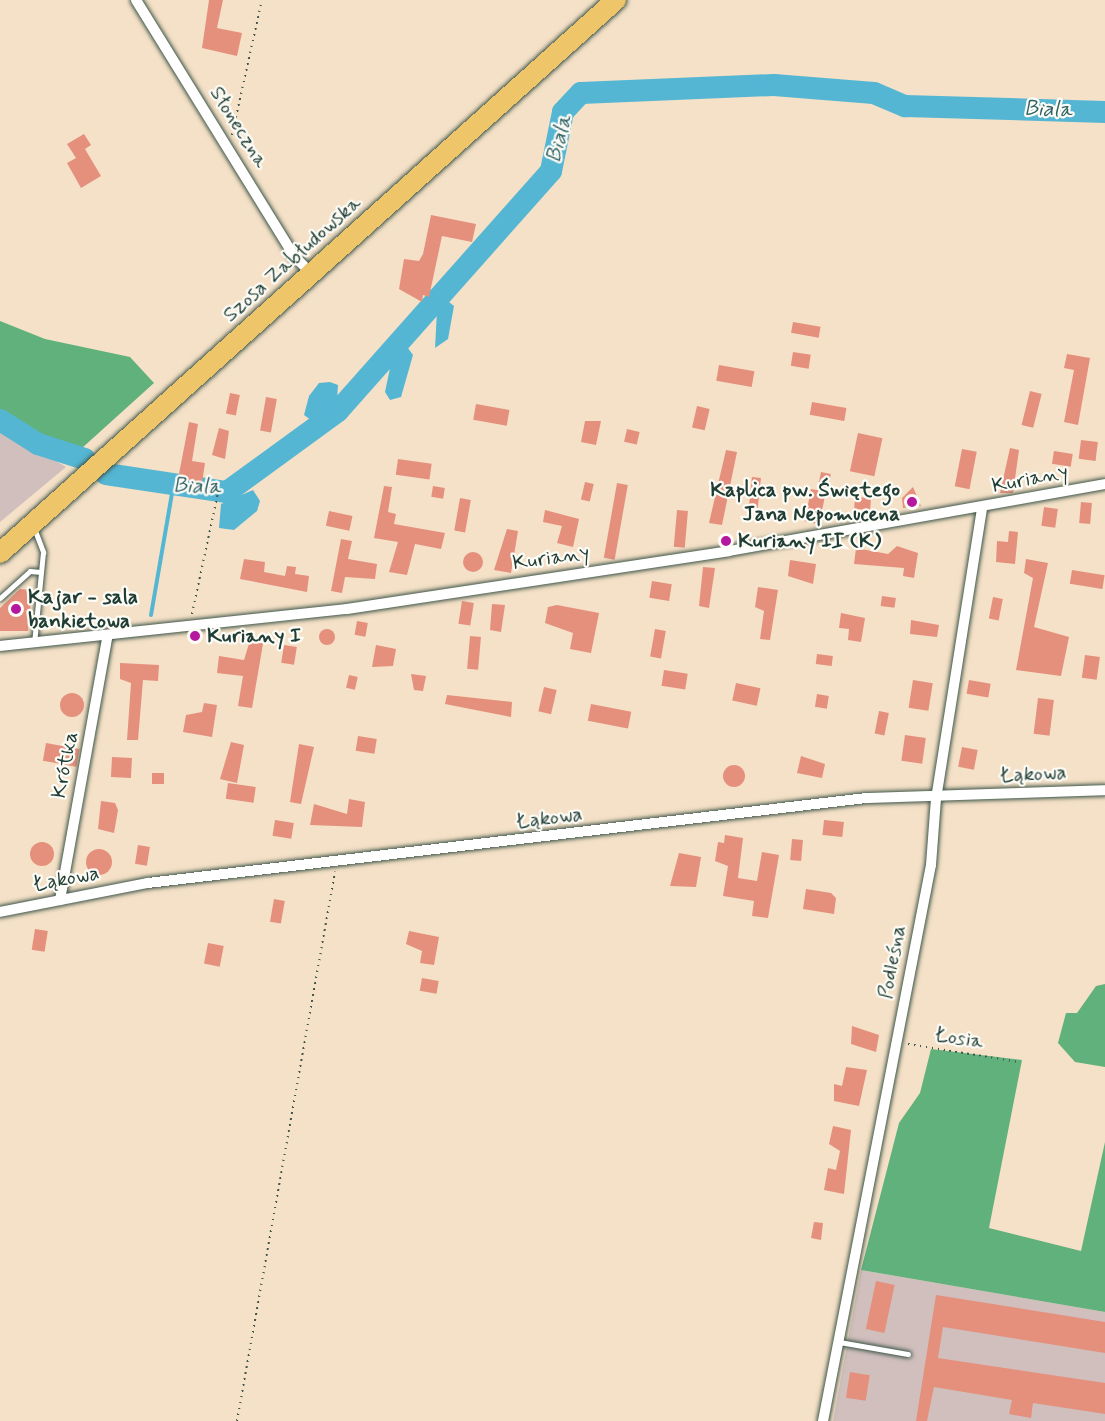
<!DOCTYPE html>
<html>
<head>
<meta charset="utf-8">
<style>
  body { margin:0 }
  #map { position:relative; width:1105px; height:1421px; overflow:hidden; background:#f5e1c7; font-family:Mynerve,sans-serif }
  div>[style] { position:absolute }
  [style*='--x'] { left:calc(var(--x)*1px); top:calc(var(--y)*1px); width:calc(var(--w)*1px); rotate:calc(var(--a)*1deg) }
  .industrial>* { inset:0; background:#d1bfbd }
  .forest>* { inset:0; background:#61b17d }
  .water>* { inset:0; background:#55b6d4 }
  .stream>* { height:4px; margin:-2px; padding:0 2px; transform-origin:2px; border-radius:2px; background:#55b6d4 }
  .river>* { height:22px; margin:-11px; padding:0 11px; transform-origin:11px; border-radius:11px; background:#55b6d4 }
  .building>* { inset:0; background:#e4907d; transform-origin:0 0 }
  .round { border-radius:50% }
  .path>* { height:2px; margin-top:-1px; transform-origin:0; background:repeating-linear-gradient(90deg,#3f564a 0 1.5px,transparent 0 6px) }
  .roads { filter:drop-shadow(0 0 2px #3f564a) drop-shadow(0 0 2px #3f564a) }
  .lane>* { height:5px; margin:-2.5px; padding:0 2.5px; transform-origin:2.5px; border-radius:2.5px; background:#fff }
  .street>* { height:10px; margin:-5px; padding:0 5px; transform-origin:5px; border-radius:5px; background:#fff }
  .highway>* { height:20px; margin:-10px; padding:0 10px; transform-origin:10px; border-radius:10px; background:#eec569 }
  .dots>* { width:16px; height:16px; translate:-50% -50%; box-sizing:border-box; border:3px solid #fdfcf7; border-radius:50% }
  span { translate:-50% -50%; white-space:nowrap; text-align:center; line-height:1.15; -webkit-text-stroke:4.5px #fdfcf7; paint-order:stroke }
  .street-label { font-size:21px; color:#1f3d34 }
  .poi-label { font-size:21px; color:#1f3d34; font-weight:700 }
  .right { translate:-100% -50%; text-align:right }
  .left { translate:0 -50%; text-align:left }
  .water-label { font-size:22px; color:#2f6164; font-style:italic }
</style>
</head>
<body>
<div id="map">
  <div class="industrial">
    <div style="clip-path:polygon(0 427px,66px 467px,0 522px)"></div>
    <div style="clip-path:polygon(861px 1270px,1105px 1312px,1105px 1421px,833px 1421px)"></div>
  </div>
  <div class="forest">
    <div style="clip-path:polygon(0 321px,45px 339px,130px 357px,154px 383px,82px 448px,38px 438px,0 413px)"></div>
    <div style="clip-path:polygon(1105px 984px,1105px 1067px,1075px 1062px,1058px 1043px,1066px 1013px,1077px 1013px,1096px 986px)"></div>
    <div style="clip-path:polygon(931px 1049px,1022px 1060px,989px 1228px,1081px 1251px,1105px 1142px,1105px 1312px,861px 1270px,899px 1123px,920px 1093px)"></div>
  </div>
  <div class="water">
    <div style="clip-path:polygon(449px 302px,454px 306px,448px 339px,435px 348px,437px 311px)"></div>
    <div style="clip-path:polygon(405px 344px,413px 355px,401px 397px,390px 400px,385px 392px,390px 368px)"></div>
    <div style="clip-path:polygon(330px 382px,338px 385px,337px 401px,311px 420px,304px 415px,309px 396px,319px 383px)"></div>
    <div style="clip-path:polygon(253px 490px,260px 501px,257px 511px,234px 530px,219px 528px,221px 504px)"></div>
  </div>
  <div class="stream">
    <div style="--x:1103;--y:112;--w:3;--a:-45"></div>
    <div style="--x:151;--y:615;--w:129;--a:-80.2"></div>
  </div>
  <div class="river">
    <div style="--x:0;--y:420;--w:45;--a:32.3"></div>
    <div style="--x:38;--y:444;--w:49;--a:17.7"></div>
    <div style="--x:106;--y:474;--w:122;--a:8.5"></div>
    <div style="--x:227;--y:492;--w:137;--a:-36.1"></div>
    <div style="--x:338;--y:411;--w:321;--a:-48.4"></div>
    <div style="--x:551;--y:171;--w:60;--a:-78.5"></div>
    <div style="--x:563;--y:112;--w:26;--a:-47"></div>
    <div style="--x:581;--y:93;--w:193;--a:-2.4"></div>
    <div style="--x:774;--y:85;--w:100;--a:4.6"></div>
    <div style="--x:874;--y:93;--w:34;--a:23"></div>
    <div style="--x:905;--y:106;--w:200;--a:1.7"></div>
  </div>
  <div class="building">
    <div style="clip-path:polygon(209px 0,223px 0,217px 28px,242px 33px,237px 56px,202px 48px)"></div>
    <div style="clip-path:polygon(84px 134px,91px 145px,85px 149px,101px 176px,81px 188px,67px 163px,76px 158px,67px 144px)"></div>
    <div style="clip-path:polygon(431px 215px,476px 224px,472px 242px,442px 236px,429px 297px,423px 295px,422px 302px,399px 289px,404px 259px,419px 261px,423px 254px)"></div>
    <div style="left:793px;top:322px;width:28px;height:11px;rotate:10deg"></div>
    <div style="left:793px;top:352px;width:18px;height:14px;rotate:9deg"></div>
    <div style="clip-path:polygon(1067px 354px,1090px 358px,1078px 425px,1064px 422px,1074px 370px,1064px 368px)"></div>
    <div style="left:719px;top:365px;width:36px;height:16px;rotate:10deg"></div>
    <div style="left:1030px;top:391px;width:12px;height:35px;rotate:14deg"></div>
    <div style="left:230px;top:393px;width:10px;height:21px;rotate:11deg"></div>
    <div style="left:266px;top:397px;width:11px;height:34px;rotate:10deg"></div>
    <div style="left:812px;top:402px;width:35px;height:13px;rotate:10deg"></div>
    <div style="left:476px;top:404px;width:34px;height:16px;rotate:10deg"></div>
    <div style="left:697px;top:406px;width:13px;height:22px;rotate:13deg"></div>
    <div style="clip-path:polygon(585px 421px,601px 421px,596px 445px,581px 442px)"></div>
    <div style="clip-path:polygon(189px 422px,198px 424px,192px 461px,205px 463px,202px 483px,178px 479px)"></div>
    <div style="clip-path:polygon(219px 428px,229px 431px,225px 459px,212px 455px)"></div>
    <div style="left:627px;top:429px;width:13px;height:13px;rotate:13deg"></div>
    <div style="left:858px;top:433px;width:25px;height:39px;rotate:12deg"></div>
    <div style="left:1081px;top:440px;width:17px;height:19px;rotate:7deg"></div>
    <div style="clip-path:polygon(1010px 448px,1019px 450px,1013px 493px,1000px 493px)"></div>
    <div style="left:962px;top:449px;width:15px;height:38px;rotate:11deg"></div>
    <div style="clip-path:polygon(726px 450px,737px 452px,722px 525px,709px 523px)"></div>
    <div style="left:1054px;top:451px;width:19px;height:13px;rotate:9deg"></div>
    <div style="left:398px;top:459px;width:34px;height:16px;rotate:8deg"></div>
    <div style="left:821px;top:472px;width:10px;height:17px;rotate:11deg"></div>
    <div style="left:752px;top:477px;width:9px;height:30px;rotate:6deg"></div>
    <div style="left:585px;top:482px;width:9px;height:18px;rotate:13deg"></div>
    <div style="left:617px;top:483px;width:11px;height:76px;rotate:10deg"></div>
    <div style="clip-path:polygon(384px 486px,392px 487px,388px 512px,396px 514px,394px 524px,445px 533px,441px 549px,415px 544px,407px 575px,389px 572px,398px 542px,374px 538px)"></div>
    <div style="left:433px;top:486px;width:12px;height:11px;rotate:9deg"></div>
    <div style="clip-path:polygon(913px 487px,921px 506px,903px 508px,902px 498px)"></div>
    <div style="left:811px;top:489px;width:15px;height:33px;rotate:11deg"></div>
    <div style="left:855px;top:497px;width:16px;height:12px;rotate:4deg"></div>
    <div style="left:460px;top:498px;width:11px;height:33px;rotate:10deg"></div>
    <div style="left:1081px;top:502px;width:11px;height:21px;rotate:5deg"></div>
    <div style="left:1044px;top:507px;width:14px;height:19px;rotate:8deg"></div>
    <div style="clip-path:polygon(545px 510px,579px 519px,573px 547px,557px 543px,562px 526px,543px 522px)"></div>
    <div style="left:677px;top:510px;width:11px;height:37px;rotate:5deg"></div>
    <div style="left:329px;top:511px;width:24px;height:15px;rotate:12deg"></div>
    <div style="clip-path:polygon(507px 529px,518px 531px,511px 573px,494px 570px)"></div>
    <div style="clip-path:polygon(1009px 531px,1018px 532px,1015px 564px,996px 562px,997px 541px,1008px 542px)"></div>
    <div style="clip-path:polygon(341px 539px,352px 541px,348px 559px,377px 564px,375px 579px,345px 577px,342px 593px,331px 591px)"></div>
    <div style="clip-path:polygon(897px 546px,918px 553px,914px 578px,903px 576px,904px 568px,854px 564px,856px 548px,888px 554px)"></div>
    <div class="round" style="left:463px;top:552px;width:20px;height:20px"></div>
    <div style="clip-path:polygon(244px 559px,265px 562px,264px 572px,285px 576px,287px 566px,296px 567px,295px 574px,309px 576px,307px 592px,240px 579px)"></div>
    <div style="clip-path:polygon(1026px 559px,1048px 563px,1034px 627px,1069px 637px,1061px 676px,1016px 670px,1033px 578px,1024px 573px)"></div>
    <div style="clip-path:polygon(790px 560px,816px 564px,813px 584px,788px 576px)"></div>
    <div style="clip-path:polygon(703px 567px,715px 568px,709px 608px,699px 606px)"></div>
    <div style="left:1072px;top:570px;width:33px;height:14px;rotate:9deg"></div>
    <div style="left:652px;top:581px;width:20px;height:17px;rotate:9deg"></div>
    <div style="clip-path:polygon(758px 587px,778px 590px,770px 640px,760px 639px,764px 611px,755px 607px)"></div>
    <div style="clip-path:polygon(20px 589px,32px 590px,28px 631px,0 631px,0 608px)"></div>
    <div style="left:882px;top:596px;width:14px;height:10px;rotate:8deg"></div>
    <div style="left:993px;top:597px;width:10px;height:22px;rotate:11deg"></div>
    <div style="left:462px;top:601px;width:12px;height:23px;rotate:9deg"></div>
    <div style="clip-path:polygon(492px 604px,505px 605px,501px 632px,490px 630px)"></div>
    <div style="clip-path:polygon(557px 605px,599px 613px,591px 653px,570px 649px,573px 633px,545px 623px,548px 607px)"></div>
    <div style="clip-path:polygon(841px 613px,865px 618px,861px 642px,848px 640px,849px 629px,839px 628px)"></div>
    <div style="clip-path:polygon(911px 620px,939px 625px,937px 637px,910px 634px)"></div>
    <div style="left:357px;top:621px;width:11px;height:14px;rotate:10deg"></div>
    <div class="round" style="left:319px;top:629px;width:16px;height:16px"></div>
    <div style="left:655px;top:629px;width:11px;height:28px;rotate:10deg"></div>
    <div style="left:470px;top:636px;width:11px;height:33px;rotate:5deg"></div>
    <div style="clip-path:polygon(251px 637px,264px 638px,252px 708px,238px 706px,243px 676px,217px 673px,219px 656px,244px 660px)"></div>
    <div style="left:284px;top:645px;width:13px;height:18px;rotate:9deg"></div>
    <div style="clip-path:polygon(376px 645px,396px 649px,393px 666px,372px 667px)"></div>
    <div style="left:817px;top:654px;width:16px;height:10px;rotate:7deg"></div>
    <div style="left:1085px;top:655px;width:15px;height:23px;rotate:8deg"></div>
    <div style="clip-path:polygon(120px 663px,159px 665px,158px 681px,143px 680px,138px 740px,127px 740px,131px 683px,120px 679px)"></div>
    <div style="left:664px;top:670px;width:24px;height:16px;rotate:9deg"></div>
    <div style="clip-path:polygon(411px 674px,426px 676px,423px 691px,414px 690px)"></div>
    <div style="left:349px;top:675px;width:9px;height:13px;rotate:13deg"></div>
    <div style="left:913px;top:680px;width:20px;height:28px;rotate:9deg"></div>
    <div style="left:969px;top:680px;width:22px;height:14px;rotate:10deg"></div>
    <div style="left:736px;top:683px;width:25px;height:18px;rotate:12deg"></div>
    <div style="left:544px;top:687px;width:13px;height:25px;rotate:13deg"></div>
    <div class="round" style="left:60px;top:693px;width:24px;height:24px"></div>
    <div style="left:817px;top:694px;width:12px;height:13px;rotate:9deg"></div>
    <div style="clip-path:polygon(447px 695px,512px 702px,511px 717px,445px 704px)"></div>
    <div style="left:1038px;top:698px;width:16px;height:36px;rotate:7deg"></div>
    <div style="clip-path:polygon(204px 703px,217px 705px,212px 737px,183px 732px,186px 715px,202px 712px)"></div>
    <div style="left:591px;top:704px;width:41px;height:17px;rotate:11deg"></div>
    <div style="left:879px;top:711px;width:10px;height:23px;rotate:11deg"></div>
    <div style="left:905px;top:735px;width:21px;height:26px;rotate:8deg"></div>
    <div style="left:358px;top:736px;width:19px;height:15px;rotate:9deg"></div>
    <div style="clip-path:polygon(231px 742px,244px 745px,237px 783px,220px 779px)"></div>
    <div style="left:46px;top:743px;width:34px;height:18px;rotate:10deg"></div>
    <div style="clip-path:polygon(299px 744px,314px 747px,301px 804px,290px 802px)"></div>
    <div style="left:962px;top:747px;width:16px;height:20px;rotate:11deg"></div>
    <div style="clip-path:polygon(801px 756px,825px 764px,822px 778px,797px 773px)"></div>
    <div style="left:112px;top:757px;width:20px;height:20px;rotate:3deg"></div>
    <div class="round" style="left:723px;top:765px;width:22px;height:22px"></div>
    <div style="left:152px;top:773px;width:12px;height:11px"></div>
    <div style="left:228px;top:783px;width:28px;height:16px;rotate:8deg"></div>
    <div style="clip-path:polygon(349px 799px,365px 802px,362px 827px,310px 825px,314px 804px,347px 814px)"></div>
    <div style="clip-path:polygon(101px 801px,115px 803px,118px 810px,114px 833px,98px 829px)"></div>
    <div style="left:275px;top:820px;width:19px;height:16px;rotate:9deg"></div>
    <div style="left:824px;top:820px;width:20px;height:15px;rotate:6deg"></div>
    <div style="clip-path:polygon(725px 835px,743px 838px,738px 878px,757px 881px,762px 852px,779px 855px,768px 918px,752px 916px,754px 901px,723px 896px,728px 866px,715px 861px,718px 842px,724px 843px)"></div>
    <div style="left:792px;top:839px;width:11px;height:21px;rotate:5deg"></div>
    <div class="round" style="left:30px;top:842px;width:24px;height:24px"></div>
    <div style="left:138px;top:845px;width:12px;height:19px;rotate:9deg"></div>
    <div class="round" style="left:86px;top:849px;width:26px;height:26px"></div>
    <div style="clip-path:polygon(679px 853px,701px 857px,696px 887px,670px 886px)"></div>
    <div style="clip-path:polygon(806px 889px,831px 893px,836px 898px,834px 914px,803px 909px)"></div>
    <div style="left:274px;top:899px;width:11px;height:23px;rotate:10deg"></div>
    <div style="left:35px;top:929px;width:13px;height:21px;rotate:9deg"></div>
    <div style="clip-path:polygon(409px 931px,439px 937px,434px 965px,420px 963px,422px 951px,406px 944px)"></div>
    <div style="left:208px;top:943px;width:16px;height:21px;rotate:11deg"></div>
    <div style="left:422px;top:978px;width:17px;height:13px;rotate:10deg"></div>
    <div style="clip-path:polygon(852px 1026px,879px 1035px,876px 1052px,851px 1044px)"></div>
    <div style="clip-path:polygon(846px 1067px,867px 1070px,859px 1106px,834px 1101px,834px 1084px,842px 1086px)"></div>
    <div style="clip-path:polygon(833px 1126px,851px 1130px,844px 1194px,824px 1190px,828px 1168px,836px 1170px,840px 1151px,829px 1144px)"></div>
    <div style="clip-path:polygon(814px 1222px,823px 1223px,821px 1240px,811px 1238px)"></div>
    <div style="left:876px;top:1281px;width:19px;height:49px;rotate:12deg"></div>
    <div style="clip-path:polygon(936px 1295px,1105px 1322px,1105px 1353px,943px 1327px,938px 1358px,1105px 1383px,1105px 1414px,1033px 1403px,1031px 1418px,1009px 1414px,1012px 1400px,934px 1387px,927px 1421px,916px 1421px)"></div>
    <div style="left:850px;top:1372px;width:20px;height:26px;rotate:9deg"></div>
  </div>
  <div class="path">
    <div style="--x:232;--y:135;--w:138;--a:-77.5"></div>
    <div style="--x:192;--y:614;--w:129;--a:-77.9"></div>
    <div style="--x:908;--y:1044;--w:112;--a:9.2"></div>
    <div style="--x:237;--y:1421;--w:558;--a:-79.88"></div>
  </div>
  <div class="roads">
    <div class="lane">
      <div style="--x:34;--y:528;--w:26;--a:69"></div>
      <div style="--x:43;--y:552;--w:91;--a:95.6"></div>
      <div style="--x:0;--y:598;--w:40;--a:-42"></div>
      <div style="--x:30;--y:571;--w:11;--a:5"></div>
      <div style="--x:839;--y:1342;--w:70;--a:9.9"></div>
    </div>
    <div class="street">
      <div style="--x:136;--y:0;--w:302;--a:58.3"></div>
      <div style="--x:295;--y:257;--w:23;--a:45"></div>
      <div style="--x:0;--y:646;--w:349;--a:-6.1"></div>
      <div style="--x:347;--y:609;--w:386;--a:-8.6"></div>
      <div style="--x:729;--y:551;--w:382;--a:-10.1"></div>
      <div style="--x:60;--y:900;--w:266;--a:-79.8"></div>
      <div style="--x:0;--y:912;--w:151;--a:-11.1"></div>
      <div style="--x:148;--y:883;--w:723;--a:-6.75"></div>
      <div style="--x:866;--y:798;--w:239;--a:-1.9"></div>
      <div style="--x:823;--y:1421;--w:566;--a:-79.01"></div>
      <div style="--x:931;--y:865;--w:66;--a:-85.7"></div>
      <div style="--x:936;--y:799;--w:295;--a:-81"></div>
    </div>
    <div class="highway">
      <div style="--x:0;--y:553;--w:828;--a:-41.92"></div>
    </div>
  </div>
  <div class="dots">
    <div style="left:912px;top:502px;background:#b5179e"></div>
    <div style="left:726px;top:541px;background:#b5179e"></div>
    <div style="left:16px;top:609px;background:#b5179e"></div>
    <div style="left:195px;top:636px;background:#b5179e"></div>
  </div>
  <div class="street-label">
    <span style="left:239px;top:127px;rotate:58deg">Słoneczna</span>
    <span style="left:292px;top:259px;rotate:-42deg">Szosa Zabłudowska</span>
    <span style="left:1030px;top:479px;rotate:-11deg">Kuriany</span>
    <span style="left:551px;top:558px;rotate:-8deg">Kuriany</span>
    <span style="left:65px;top:765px;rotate:-79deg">Krótka</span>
    <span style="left:1033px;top:774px;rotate:-3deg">Łąkowa</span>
    <span style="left:549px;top:818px;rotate:-7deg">Łąkowa</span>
    <span style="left:66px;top:879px;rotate:-11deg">Łąkowa</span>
    <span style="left:892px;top:962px;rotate:-79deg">Podleśna</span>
    <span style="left:959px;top:1038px;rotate:9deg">Łosia</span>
  </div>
  <div class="poi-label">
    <span class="right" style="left:900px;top:502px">Kaplica pw. Świętego<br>Jana Nepomucena</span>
    <span class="left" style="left:738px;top:541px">Kuriany II (K)</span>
    <span class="left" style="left:28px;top:609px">Kajar - sala<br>bankietowa</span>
    <span class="left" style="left:207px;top:636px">Kuriany I</span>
  </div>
  <div class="water-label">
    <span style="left:1048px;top:110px;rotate:2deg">Biala</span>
    <span style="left:560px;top:139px;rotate:-75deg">Biala</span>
    <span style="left:197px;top:487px;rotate:2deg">Biala</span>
  </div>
</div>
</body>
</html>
